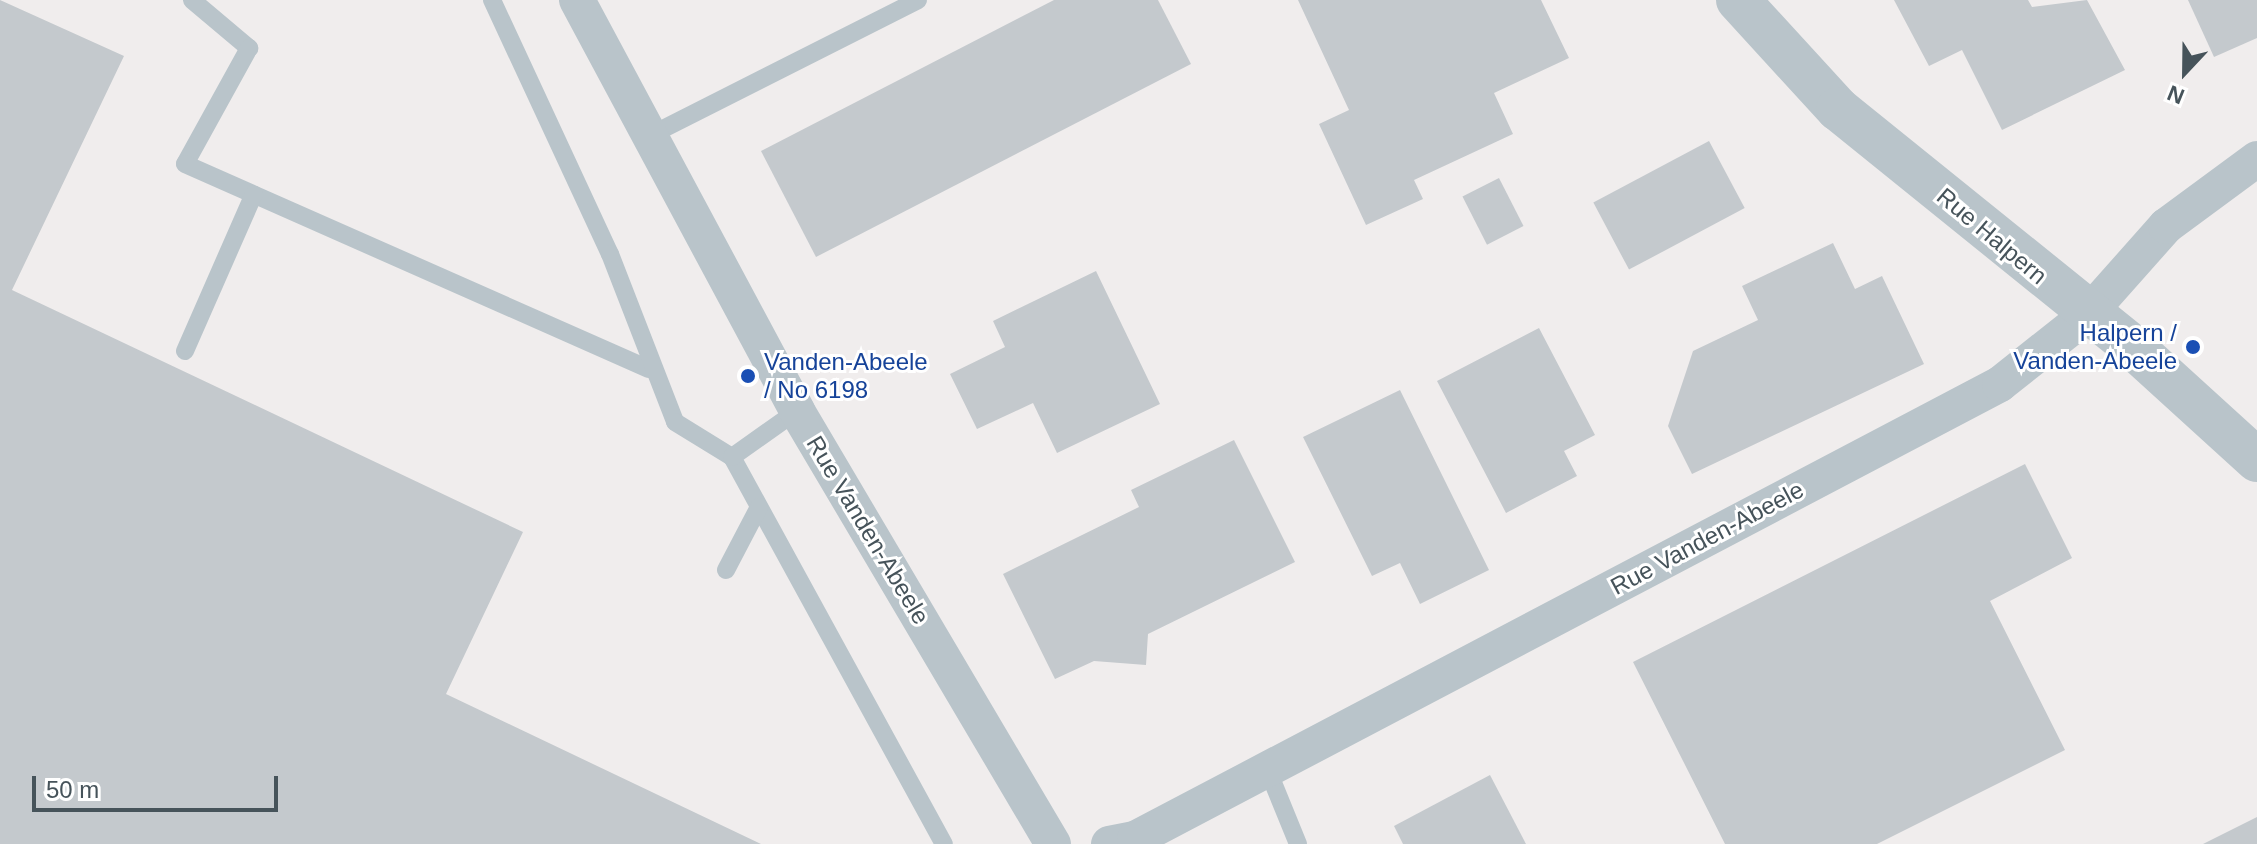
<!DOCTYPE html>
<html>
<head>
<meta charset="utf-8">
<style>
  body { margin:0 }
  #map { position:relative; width:2257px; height:844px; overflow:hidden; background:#f0eded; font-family:Arial,sans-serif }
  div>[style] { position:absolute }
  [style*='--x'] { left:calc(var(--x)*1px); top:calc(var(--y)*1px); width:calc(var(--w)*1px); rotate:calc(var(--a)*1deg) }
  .building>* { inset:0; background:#c4c9cd; transform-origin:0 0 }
  .service>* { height:18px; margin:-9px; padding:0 9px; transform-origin:9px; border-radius:9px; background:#b9c4ca }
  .minor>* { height:36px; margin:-18px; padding:0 18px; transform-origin:18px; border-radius:18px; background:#b9c4ca }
  .tertiary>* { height:44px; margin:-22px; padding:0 22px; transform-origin:22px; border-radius:22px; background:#b9c4ca }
  .dots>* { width:22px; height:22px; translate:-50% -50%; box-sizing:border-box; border:4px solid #fff; border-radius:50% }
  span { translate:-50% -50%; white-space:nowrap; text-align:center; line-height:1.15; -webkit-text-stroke:6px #fff; paint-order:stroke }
  .street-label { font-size:24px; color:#46535a }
  .transit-label { font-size:24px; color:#164399 }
  .right { translate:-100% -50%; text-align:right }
  .left { translate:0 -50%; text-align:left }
  .north { position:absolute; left:2145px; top:32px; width:80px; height:80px; -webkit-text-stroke:6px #fff; paint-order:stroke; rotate:202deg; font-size:22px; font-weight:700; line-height:32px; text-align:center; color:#46535a }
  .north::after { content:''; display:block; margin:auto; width:28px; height:36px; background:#46535a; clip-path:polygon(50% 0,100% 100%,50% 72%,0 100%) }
  .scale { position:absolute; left:32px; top:776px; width:246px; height:36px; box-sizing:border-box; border:4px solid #46535a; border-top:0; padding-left:10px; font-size:24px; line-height:28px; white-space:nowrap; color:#46535a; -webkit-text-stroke:6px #fff; paint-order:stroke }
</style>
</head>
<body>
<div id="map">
  <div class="building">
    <div style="clip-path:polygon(0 0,124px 56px,12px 290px,523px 532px,446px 694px,761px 844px,0 844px)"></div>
    <div style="clip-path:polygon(1054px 0,1158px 0,1191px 64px,816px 257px,761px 151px)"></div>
    <div style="clip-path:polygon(1298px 0,1541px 0,1569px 58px,1494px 93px,1513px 134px,1414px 180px,1423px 199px,1366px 225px,1319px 124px,1349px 110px)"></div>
    <div style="clip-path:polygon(1894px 0,2028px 0,2032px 7px,2087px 0,2125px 70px,2002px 130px,1962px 50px,1929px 66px)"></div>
    <div style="clip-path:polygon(2188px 0,2257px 0,2257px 38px,2214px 57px)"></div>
    <div style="left:1709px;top:141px;width:76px;height:131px;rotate:62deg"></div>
    <div style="left:1499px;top:178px;width:54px;height:41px;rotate:63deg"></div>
    <div style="clip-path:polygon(1833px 243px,1855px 289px,1882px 276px,1924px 364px,1692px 474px,1668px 426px,1693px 351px,1758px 320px,1742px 286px)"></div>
    <div style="clip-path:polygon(1096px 271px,1160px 404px,1057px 453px,1033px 403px,977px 429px,950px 374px,1005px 347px,993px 321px)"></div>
    <div style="clip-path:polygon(1539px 328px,1595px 435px,1564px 451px,1577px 476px,1506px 513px,1437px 381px)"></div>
    <div style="clip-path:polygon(1400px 390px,1489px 570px,1420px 604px,1400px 563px,1372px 576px,1303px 437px)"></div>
    <div style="clip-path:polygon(1234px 440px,1295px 562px,1148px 634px,1146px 665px,1094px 661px,1055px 679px,1003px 574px,1139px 507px,1131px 490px)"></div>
    <div style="clip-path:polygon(2025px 464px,2072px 558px,1990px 601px,2065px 750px,1877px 844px,1725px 844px,1633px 662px)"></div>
    <div style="clip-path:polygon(1490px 775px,1526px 844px,1403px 844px,1394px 826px)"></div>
    <div style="clip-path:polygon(2257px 817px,2257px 844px,2203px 844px)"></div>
  </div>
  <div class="service">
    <div style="--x:192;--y:0;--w:75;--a:40.1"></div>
    <div style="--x:249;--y:48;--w:132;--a:118.9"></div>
    <div style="--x:185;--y:164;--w:507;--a:23.84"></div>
    <div style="--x:492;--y:0;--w:280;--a:65.1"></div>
    <div style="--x:610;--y:254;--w:180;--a:68.8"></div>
    <div style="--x:675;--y:422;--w:67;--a:31.6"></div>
    <div style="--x:732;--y:457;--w:441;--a:61.3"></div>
    <div style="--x:651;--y:135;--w:299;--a:-26.8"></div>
    <div style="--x:185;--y:351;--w:171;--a:-66.3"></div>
    <div style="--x:732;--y:457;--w:80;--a:-35.3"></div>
    <div style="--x:726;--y:570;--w:71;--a:-62.4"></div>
    <div style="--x:1267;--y:768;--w:82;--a:67.8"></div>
  </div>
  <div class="minor">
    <div style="--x:577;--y:0;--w:466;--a:61.8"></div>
    <div style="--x:797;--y:411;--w:503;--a:59.41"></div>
    <div style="--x:1109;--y:844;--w:26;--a:-11"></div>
    <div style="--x:1135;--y:839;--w:977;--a:-27.74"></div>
    <div style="--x:2000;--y:384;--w:111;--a:-38.4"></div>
    <div style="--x:2087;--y:315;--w:119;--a:-48.4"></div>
    <div style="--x:2166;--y:226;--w:113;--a:-36.4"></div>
  </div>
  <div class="tertiary">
    <div style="--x:1738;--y:0;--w:148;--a:47.5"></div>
    <div style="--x:1838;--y:109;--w:382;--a:38.9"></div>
    <div style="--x:2135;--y:349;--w:165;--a:42.3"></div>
  </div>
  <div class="dots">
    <div style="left:2193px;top:347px;background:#1a4fb4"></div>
    <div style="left:748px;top:376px;background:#1a4fb4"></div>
  </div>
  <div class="street-label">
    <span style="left:1992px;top:236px;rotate:40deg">Rue Halpern</span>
    <span style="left:868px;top:530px;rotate:59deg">Rue Vanden-Abeele</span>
    <span style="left:1707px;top:538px;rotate:-28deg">Rue Vanden-Abeele</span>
  </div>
  <div class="transit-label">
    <span class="right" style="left:2177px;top:347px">Halpern /<br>Vanden-Abeele</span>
    <span class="left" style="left:764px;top:376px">Vanden-Abeele<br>/ No 6198</span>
  </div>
  <div class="north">N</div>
  <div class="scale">50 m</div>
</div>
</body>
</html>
